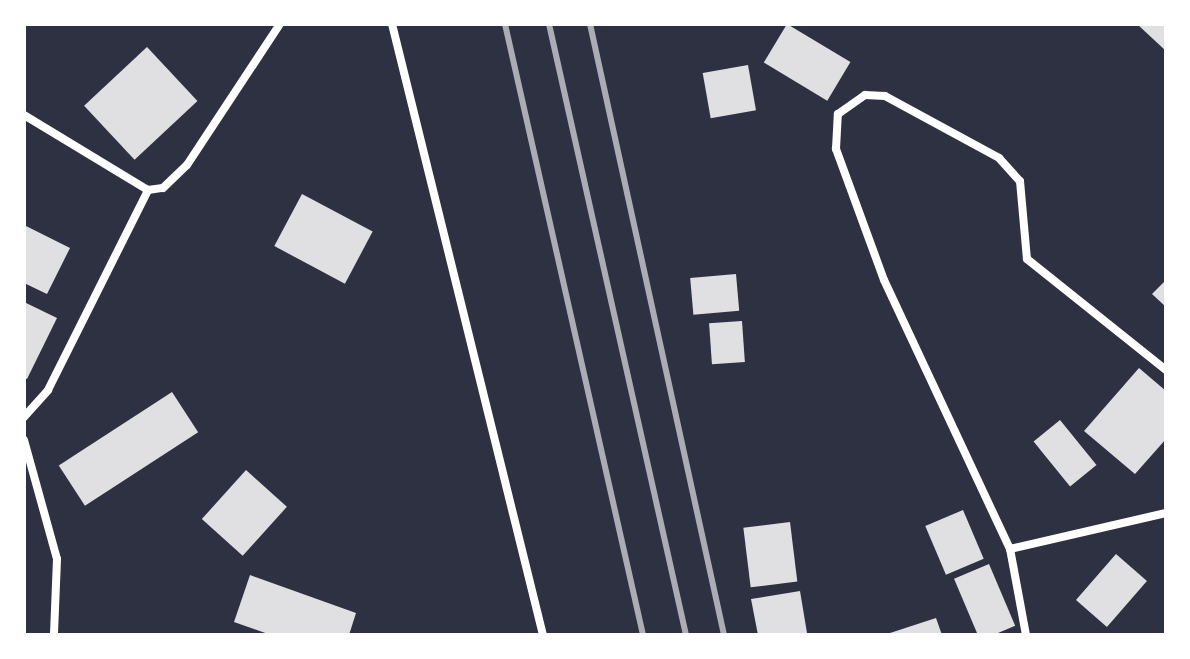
<!DOCTYPE html>
<html>
<head>
<meta charset="utf-8">
<style>
  body { margin:0 }
  #map { position:relative; width:1190px; height:659px; overflow:hidden; background:#2d3142; font-family:Helvetica,sans-serif }
  div>[style] { position:absolute }
  [style*='--x'] { left:calc(var(--x)*1px); top:calc(var(--y)*1px); width:calc(var(--w)*1px); rotate:calc(var(--a)*1deg) }
  .building>* { inset:0; background:#e0e0e3; transform-origin:0 0 }
  .minor>* { height:8px; margin:-4px; padding:0 4px; transform-origin:4px; border-radius:4px; background:#fff }
  .rail>* { height:6px; margin:-3px; padding:0 3px; transform-origin:3px; border-radius:3px; background:#abadb3 }
  span { translate:-50% -50%; white-space:nowrap; text-align:center; line-height:1.15; -webkit-text-stroke:6px #fff; paint-order:stroke }
  .frame { position:absolute; inset:0; border:26px solid #fff; pointer-events:none }
</style>
</head>
<body>
<div id="map">
  <div class="building">
    <div style="left:787px;top:24px;width:74px;height:45px;rotate:31deg"></div>
    <div style="clip-path:polygon(1137px 24px,1166px 24px,1166px 51px)"></div>
    <div style="left:147px;top:47px;width:74px;height:86px;rotate:47deg"></div>
    <div style="left:748px;top:65px;width:46px;height:46px;rotate:80deg"></div>
    <div style="left:302px;top:194px;width:80px;height:59px;rotate:28deg"></div>
    <div style="clip-path:polygon(24px 225px,70px 248px,47px 294px,24px 283px)"></div>
    <div style="left:736px;top:274px;width:37px;height:46px;rotate:85deg"></div>
    <div style="clip-path:polygon(1166px 280px,1166px 307px,1152px 294px)"></div>
    <div style="clip-path:polygon(24px 302px,57px 318px,27px 379px,24px 378px)"></div>
    <div style="left:742px;top:321px;width:41px;height:33px;rotate:86deg"></div>
    <div style="clip-path:polygon(1139px 368px,1166px 391px,1166px 439px,1135px 474px,1084px 431px)"></div>
    <div style="left:172px;top:392px;width:48px;height:135px;rotate:57deg"></div>
    <div style="left:1060px;top:420px;width:58px;height:34px;rotate:51deg"></div>
    <div style="left:246px;top:470px;width:55px;height:66px;rotate:42deg"></div>
    <div style="left:963px;top:510px;width:53px;height:41px;rotate:67deg"></div>
    <div style="left:790px;top:522px;width:60px;height:47px;rotate:83deg"></div>
    <div style="left:1116px;top:554px;width:41px;height:61px;rotate:41deg"></div>
    <div style="left:989px;top:564px;width:67px;height:38px;rotate:67deg"></div>
    <div style="clip-path:polygon(250px 575px,356px 613px,349px 635px,271px 635px,234px 622px)"></div>
    <div style="clip-path:polygon(800px 591px,807px 633px,758px 635px,751px 599px)"></div>
    <div style="clip-path:polygon(936px 618px,942px 635px,887px 635px,887px 634px)"></div>
  </div>
  <div class="minor">
    <div style="--x:392;--y:24;--w:629;--a:76.12"></div>
    <div style="--x:24;--y:115;--w:145;--a:31.2"></div>
    <div style="--x:148;--y:190;--w:15;--a:-8"></div>
    <div style="--x:163;--y:188;--w:33;--a:-44"></div>
    <div style="--x:187;--y:165;--w:169;--a:-56.6"></div>
    <div style="--x:24;--y:417;--w:36;--a:-48"></div>
    <div style="--x:48;--y:390;--w:224;--a:-63.4"></div>
    <div style="--x:24;--y:440;--w:123;--a:74.5"></div>
    <div style="--x:57;--y:559;--w:76;--a:92.3"></div>
    <div style="--x:1010;--y:549;--w:160;--a:-13"></div>
    <div style="--x:1026;--y:635;--w:87;--a:-100.5"></div>
    <div style="--x:1010;--y:549;--w:297;--a:-115.1"></div>
    <div style="--x:884;--y:280;--w:140;--a:-110.1"></div>
    <div style="--x:836;--y:149;--w:35;--a:-87"></div>
    <div style="--x:838;--y:114;--w:33;--a:-35"></div>
    <div style="--x:865;--y:95;--w:20;--a:3"></div>
    <div style="--x:885;--y:96;--w:130;--a:28.5"></div>
    <div style="--x:999;--y:158;--w:31;--a:48"></div>
    <div style="--x:1020;--y:181;--w:78;--a:84.9"></div>
    <div style="--x:1027;--y:259;--w:178;--a:38.6"></div>
  </div>
  <div class="rail">
    <div style="--x:505;--y:24;--w:626;--a:77.27"></div>
    <div style="--x:549;--y:24;--w:626;--a:77.36"></div>
    <div style="--x:590;--y:24;--w:626;--a:77.63"></div>
  </div>
  <div class="frame"></div>
</div>
</body>
</html>
